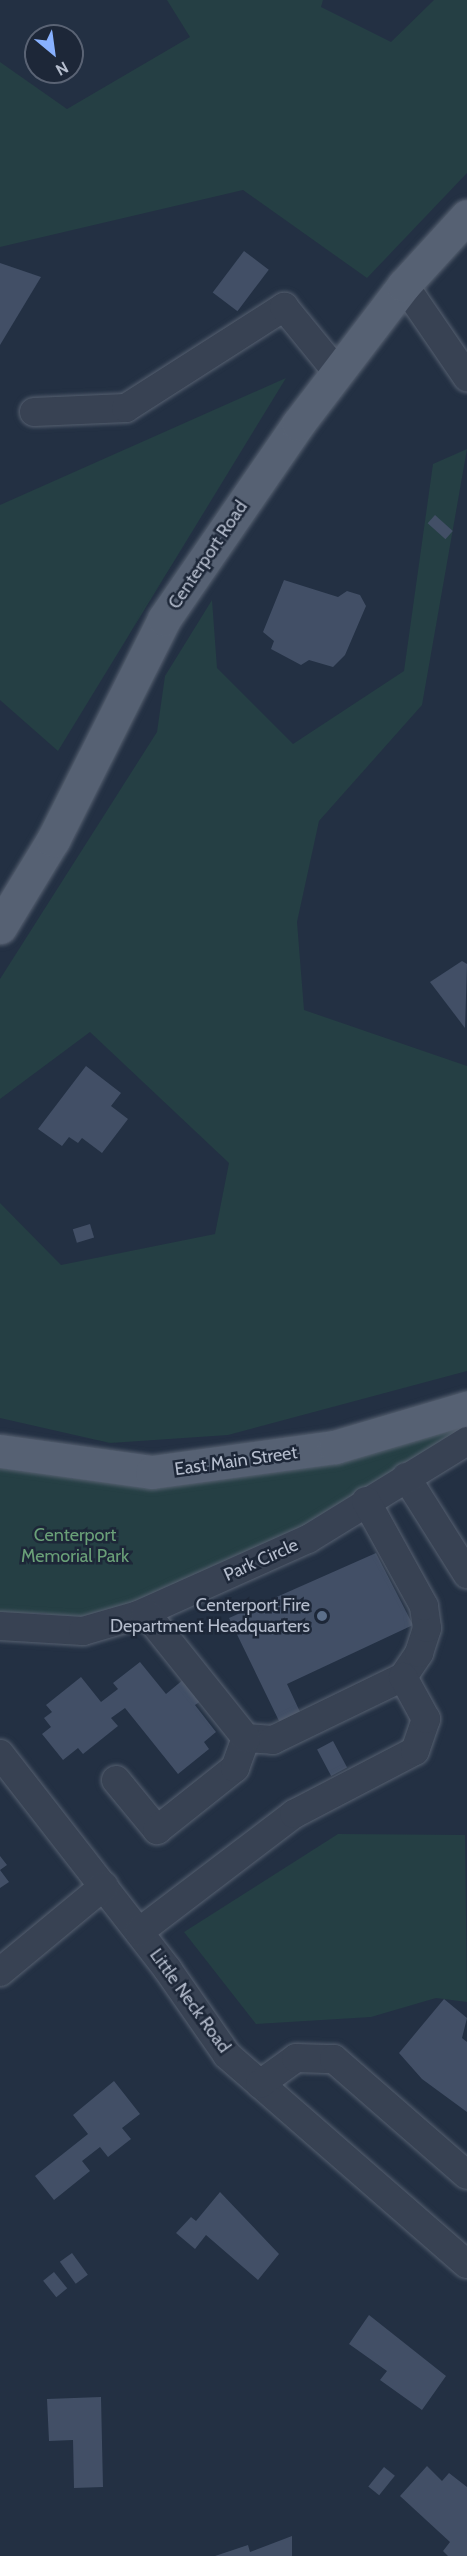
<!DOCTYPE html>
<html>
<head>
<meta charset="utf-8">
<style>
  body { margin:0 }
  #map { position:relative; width:467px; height:2556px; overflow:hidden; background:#233043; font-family:Cabin,sans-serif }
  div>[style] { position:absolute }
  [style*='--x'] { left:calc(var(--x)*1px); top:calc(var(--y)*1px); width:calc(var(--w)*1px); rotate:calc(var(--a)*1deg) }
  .green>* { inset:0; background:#253f44 }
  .building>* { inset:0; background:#424f66; transform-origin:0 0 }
  .roads { filter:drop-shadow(0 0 2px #566070) drop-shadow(0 0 2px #566070) }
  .minor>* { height:28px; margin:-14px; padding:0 14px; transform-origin:14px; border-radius:14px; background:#384253 }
  .major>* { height:33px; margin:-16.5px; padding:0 16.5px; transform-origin:16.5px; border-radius:16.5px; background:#566173 }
  .dots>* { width:16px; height:16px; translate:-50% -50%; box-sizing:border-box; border:3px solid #1d2738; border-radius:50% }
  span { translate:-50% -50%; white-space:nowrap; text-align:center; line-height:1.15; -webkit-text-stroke:5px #1d2738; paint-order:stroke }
  .street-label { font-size:18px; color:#b5bdcd }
  .park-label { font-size:18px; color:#6aa078 }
  .poi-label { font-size:18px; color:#b5bdcd }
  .right { translate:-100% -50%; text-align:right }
  .north { position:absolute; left:24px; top:24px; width:60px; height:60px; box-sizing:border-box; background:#1d2738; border:2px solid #5a6374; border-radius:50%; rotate:151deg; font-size:16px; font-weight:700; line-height:24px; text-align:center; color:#b5bdcd }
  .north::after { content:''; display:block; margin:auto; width:21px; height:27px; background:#88b1ff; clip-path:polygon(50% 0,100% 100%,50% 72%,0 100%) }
</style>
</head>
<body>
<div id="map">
  <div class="green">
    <div style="clip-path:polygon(167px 0,323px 0,321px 7px,391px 42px,434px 0,467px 0,467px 173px,367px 278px,243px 190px,0 247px,0 62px,67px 109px,190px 37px)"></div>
    <div style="clip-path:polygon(286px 378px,58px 751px,0 700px,0 505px)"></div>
    <div style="clip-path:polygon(467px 449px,422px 705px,319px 821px,297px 922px,304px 1010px,467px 1066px,467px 1371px,228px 1435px,110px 1443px,0 1418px,0 1203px,61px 1265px,215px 1234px,229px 1163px,90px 1032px,0 1099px,0 979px,157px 732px,165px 676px,212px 600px,217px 668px,293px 744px,404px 671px,433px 464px)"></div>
    <div style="clip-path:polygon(467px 1416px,467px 1431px,310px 1530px,88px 1622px,43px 1613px,0 1614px,0 1465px,143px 1481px)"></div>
    <div style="clip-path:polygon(338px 1834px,465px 1835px,467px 2002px,436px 1998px,371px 2017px,256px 2024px,184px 1932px)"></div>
  </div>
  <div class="building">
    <div style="left:244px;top:251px;width:31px;height:52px;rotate:37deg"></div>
    <div style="clip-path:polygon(0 263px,41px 277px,0 345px)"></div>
    <div style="left:435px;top:515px;width:24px;height:11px;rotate:42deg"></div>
    <div style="clip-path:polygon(284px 580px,338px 597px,347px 591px,360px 595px,366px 606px,345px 655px,333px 667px,309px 660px,301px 665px,271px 649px,274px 641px,263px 632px)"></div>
    <div style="clip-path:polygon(462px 961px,467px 964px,465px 1028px,430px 982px)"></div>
    <div style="clip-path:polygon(86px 1066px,121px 1093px,111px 1106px,128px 1119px,102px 1153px,82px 1138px,78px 1143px,69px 1137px,62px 1146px,38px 1129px)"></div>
    <div style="left:90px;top:1224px;width:14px;height:18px;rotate:73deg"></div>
    <div style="clip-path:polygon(376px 1553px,413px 1625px,287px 1684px,301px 1714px,280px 1723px,229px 1618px)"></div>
    <div style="clip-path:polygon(140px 1662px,166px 1694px,184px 1679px,201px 1701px,195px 1705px,216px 1732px,204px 1742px,209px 1749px,178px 1774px,125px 1708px,111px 1718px,118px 1726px,83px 1754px,78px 1748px,63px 1760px,42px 1734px,51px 1727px,44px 1718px,52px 1712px,46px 1705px,81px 1677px,101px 1702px,118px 1689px,113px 1683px)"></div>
    <div style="left:333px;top:1741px;width:30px;height:18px;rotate:62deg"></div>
    <div style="clip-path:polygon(0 1856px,7px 1865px,0 1870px,9px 1882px,0 1888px)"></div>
    <div style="clip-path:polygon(444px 1999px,467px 2018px,462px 2038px,467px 2042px,467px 2112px,422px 2079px,399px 2053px)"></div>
    <div style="clip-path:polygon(114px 2081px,140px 2114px,122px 2128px,131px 2139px,108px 2157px,100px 2147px,82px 2161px,90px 2171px,54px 2200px,35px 2176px,88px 2134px,73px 2115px)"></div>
    <div style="clip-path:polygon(220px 2192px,279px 2254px,258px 2280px,206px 2235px,195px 2249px,176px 2233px,191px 2217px,196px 2221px)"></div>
    <div style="left:72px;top:2253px;width:27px;height:15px;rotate:54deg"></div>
    <div style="left:54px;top:2272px;width:21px;height:14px;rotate:51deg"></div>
    <div style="clip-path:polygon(369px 2315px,446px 2376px,422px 2410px,380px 2380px,387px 2371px,349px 2344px)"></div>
    <div style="clip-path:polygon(101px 2397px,103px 2487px,74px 2488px,73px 2440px,49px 2441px,47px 2399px)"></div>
    <div style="clip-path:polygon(427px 2466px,442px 2481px,449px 2473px,467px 2487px,467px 2556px,448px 2556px,443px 2551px,450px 2542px,400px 2496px)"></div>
    <div style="left:384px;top:2467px;width:14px;height:25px;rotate:39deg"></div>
    <div style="clip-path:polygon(292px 2536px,292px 2556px,215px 2556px,248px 2545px,250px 2552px)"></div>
  </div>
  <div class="roads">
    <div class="minor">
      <div style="--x:404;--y:285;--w:112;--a:55.6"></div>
      <div style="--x:34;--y:412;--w:92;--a:-2.5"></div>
      <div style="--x:126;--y:408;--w:188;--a:-32.6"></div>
      <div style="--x:284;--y:307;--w:85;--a:50.7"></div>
      <div style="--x:406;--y:1477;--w:115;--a:57.8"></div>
      <div style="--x:0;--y:1626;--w:83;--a:3.4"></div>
      <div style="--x:83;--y:1631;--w:57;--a:-16.2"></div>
      <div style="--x:138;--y:1615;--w:186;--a:-24.1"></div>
      <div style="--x:308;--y:1539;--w:187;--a:-31.6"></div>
      <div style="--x:246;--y:1738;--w:27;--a:4"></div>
      <div style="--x:273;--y:1740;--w:144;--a:-25.9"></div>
      <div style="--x:403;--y:1677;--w:29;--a:-56"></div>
      <div style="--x:419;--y:1653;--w:26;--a:-72"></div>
      <div style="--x:427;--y:1628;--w:22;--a:-98"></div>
      <div style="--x:424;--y:1606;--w:120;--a:-118.9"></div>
      <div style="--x:0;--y:1754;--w:274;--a:52.1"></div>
      <div style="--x:168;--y:1970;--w:103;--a:55.2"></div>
      <div style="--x:227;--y:2055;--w:318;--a:41.1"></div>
      <div style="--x:116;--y:1780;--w:65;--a:50.6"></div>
      <div style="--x:157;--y:1830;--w:100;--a:-38.5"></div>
      <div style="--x:235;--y:1768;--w:32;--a:-70"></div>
      <div style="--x:246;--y:1738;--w:161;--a:-128.7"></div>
      <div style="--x:139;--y:1932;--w:195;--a:-37.3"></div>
      <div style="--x:294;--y:1814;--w:136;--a:-27.5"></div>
      <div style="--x:415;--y:1751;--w:34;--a:-71"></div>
      <div style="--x:426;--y:1719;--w:48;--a:-118.7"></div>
      <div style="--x:0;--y:1972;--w:135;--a:-39.6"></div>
      <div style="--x:260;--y:2084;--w:44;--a:-35.8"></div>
      <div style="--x:296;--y:2058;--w:38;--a:2"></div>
      <div style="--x:334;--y:2059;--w:176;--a:41.1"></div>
    </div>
    <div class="major">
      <div style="--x:0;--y:927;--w:102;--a:-58.7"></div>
      <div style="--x:53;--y:840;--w:247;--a:-63.3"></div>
      <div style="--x:164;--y:619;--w:237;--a:-55.5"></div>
      <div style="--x:298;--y:424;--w:175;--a:-52.7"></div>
      <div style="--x:404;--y:285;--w:93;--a:-47.6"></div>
      <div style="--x:0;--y:1451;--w:153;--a:7.9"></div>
      <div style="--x:152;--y:1472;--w:185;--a:-7.8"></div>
      <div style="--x:335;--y:1447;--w:138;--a:-16.5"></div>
    </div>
  </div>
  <div class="dots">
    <div style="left:322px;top:1616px;background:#5c6f8a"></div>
  </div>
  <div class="street-label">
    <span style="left:208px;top:555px;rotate:-56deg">Centerport Road</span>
    <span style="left:236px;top:1461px;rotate:-8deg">East Main Street</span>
    <span style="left:261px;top:1560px;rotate:-24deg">Park Circle</span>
    <span style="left:190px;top:2001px;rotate:54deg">Little Neck Road</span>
  </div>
  <div class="park-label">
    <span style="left:75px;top:1546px">Centerport<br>Memorial Park</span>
  </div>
  <div class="poi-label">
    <span class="right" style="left:310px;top:1616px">Centerport Fire<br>Department Headquarters</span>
  </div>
  <div class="north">N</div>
</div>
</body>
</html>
